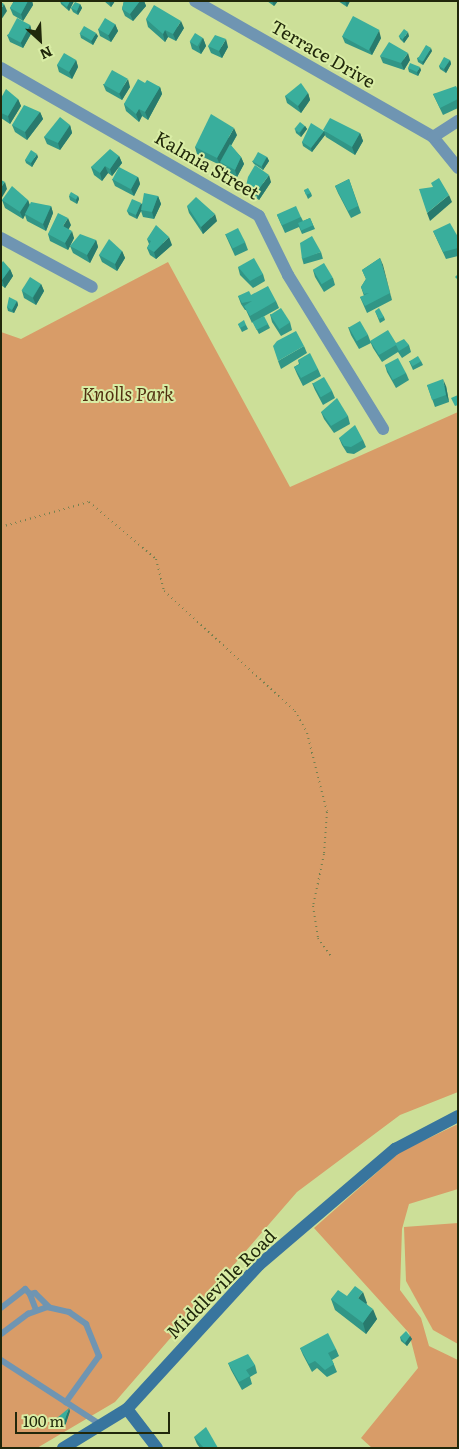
<!DOCTYPE html>
<html>
<head>
<meta charset="utf-8">
<style>
  body { margin:0 }
  #map { position:relative; width:459px; height:1449px; overflow:hidden; background:#ccdf98; font-family:Literata,serif }
  div>[style] { position:absolute }
  [style*='--x'] { left:calc(var(--x)*1px); top:calc(var(--y)*1px); width:calc(var(--w)*1px); rotate:calc(var(--a)*1deg) }
  .green>* { inset:0; background:#d89c68 }
  .path>* { height:2px; margin-top:-1px; transform-origin:0; background:repeating-linear-gradient(90deg,#73804f 0 1px,transparent 0 5px) }
  .lane>* { height:6px; margin:-3px; padding:0 3px; transform-origin:3px; border-radius:3px; background:#6f95b2 }
  .street>* { height:12px; margin:-6px; padding:0 6px; transform-origin:6px; border-radius:6px; background:#6f95b2 }
  .secondary>* { height:12px; margin:-6px; padding:0 6px; transform-origin:6px; border-radius:6px; background:#38759e }
  .wall>* { inset:0; background:#319686; transform-origin:0 0 }
  .shaded-wall>* { inset:0; background:#287a6d }
  .building>* { inset:0; background:#39ae9c; transform-origin:0 0 }
  span { translate:-50% -50%; white-space:nowrap; text-align:center; line-height:1.15; -webkit-text-stroke:4px #d9eda5; paint-order:stroke }
  .street-label { font-size:18px; color:#21280b }
  .park-label { font-size:18px; color:#523011; font-style:italic }
  .frame { position:absolute; inset:0; border:2px solid #21280b; pointer-events:none }
  .north { position:absolute; left:15px; top:15px; width:50px; height:50px; -webkit-text-stroke:4px #d9eda5; paint-order:stroke; rotate:155deg; font-size:14px; font-weight:700; line-height:20px; text-align:center; color:#21280b }
  .north::after { content:''; display:block; margin:auto; width:18px; height:22px; background:#21280b; clip-path:polygon(50% 0,100% 100%,50% 72%,0 100%) }
  .scale { position:absolute; left:15px; top:1412px; width:155px; height:22px; box-sizing:border-box; border:2px solid #21280b; border-top:0; padding-left:6px; font-size:15px; line-height:18px; white-space:nowrap; color:#21280b; -webkit-text-stroke:4px #d9eda5; paint-order:stroke }
</style>
</head>
<body>
<div id="map">
  <div class="green">
    <div style="clip-path:polygon(168px 262px,290px 487px,458px 412px,458px 1092px,400px 1115px,297px 1192px,115px 1402px,37px 1448px,1px 1448px,1px 332px,21px 339px)"></div>
    <div style="clip-path:polygon(458px 1124px,458px 1189px,409px 1204px,402px 1229px,400px 1290px,421px 1318px,429px 1346px,458px 1360px,458px 1448px,372px 1448px,361px 1438px,418px 1368px,409px 1333px,314px 1228px,400px 1152px)"></div>
    <div style="clip-path:polygon(458px 1223px,458px 1344px,433px 1330px,406px 1281px,404px 1227px)"></div>
  </div>
  <div class="path">
    <div style="--x:1;--y:527;--w:91;--a:-15.9"></div>
    <div style="--x:89;--y:502;--w:88;--a:40.4"></div>
    <div style="--x:156;--y:559;--w:33;--a:76"></div>
    <div style="--x:164;--y:591;--w:178;--a:42.5"></div>
    <div style="--x:295;--y:711;--w:25;--a:61"></div>
    <div style="--x:307;--y:733;--w:81;--a:75.8"></div>
    <div style="--x:327;--y:812;--w:42;--a:94.1"></div>
    <div style="--x:324;--y:854;--w:53;--a:101.9"></div>
    <div style="--x:313;--y:906;--w:32;--a:81"></div>
    <div style="--x:318;--y:938;--w:22;--a:54"></div>
  </div>
  <div class="lane">
    <div style="--x:1;--y:1308;--w:31;--a:-38"></div>
    <div style="--x:25;--y:1289;--w:7;--a:45"></div>
    <div style="--x:36;--y:1310;--w:17;--a:-111"></div>
    <div style="--x:30;--y:1294;--w:5;--a:-11"></div>
    <div style="--x:35;--y:1293;--w:20;--a:45"></div>
    <div style="--x:1;--y:1334;--w:34;--a:-37"></div>
    <div style="--x:28;--y:1314;--w:20;--a:-20"></div>
    <div style="--x:47;--y:1307;--w:23;--a:13"></div>
    <div style="--x:69;--y:1312;--w:21;--a:35"></div>
    <div style="--x:86;--y:1324;--w:35;--a:68"></div>
    <div style="--x:99;--y:1356;--w:57;--a:125.7"></div>
    <div style="--x:1;--y:1360;--w:119;--a:33"></div>
  </div>
  <div class="street">
    <div style="--x:195;--y:1;--w:274;--a:29.7"></div>
    <div style="--x:433;--y:137;--w:40;--a:51"></div>
    <div style="--x:1;--y:68;--w:297;--a:29.8"></div>
    <div style="--x:259;--y:216;--w:66;--a:63.8"></div>
    <div style="--x:288;--y:275;--w:181;--a:58.3"></div>
    <div style="--x:433;--y:137;--w:30;--a:-33"></div>
    <div style="--x:1;--y:238;--w:103;--a:28.3"></div>
  </div>
  <div class="secondary">
    <div style="--x:127;--y:1409;--w:49;--a:52.4"></div>
    <div style="--x:63;--y:1448;--w:75;--a:-31.4"></div>
    <div style="--x:127;--y:1409;--w:195;--a:-47.5"></div>
    <div style="--x:259;--y:1265;--w:179;--a:-40.5"></div>
    <div style="--x:395;--y:1149;--w:71;--a:-27.6"></div>
  </div>
  <div class="wall">
    <div style="clip-path:polygon(14px 1px,32px 1px,33px 5px,23px 21px,13px 15px,10px 8px)"></div>
    <div style="clip-path:polygon(60px 1px,74px 1px,69px 11px,61px 4px)"></div>
    <div style="clip-path:polygon(104px 1px,115px 1px,111px 7px)"></div>
    <div style="clip-path:polygon(124px 1px,144px 1px,146px 6px,133px 21px,125px 16px,122px 9px)"></div>
    <div style="clip-path:polygon(267px 1px,278px 1px,274px 6px)"></div>
    <div style="clip-path:polygon(338px 1px,350px 1px,347px 7px)"></div>
    <div style="clip-path:polygon(80px 4px,82px 8px,78px 15px,73px 12px,71px 8px)"></div>
    <div style="clip-path:polygon(146px 19px,184px 28px,176px 41px,168px 37px,165px 42px,148px 27px)"></div>
    <div style="clip-path:polygon(115px 24px,118px 31px,111px 42px,100px 36px,98px 29px)"></div>
    <div style="clip-path:polygon(30px 25px,32px 32px,23px 48px,10px 42px,7px 35px)"></div>
    <div style="clip-path:polygon(80px 34px,98px 36px,93px 45px,81px 38px)"></div>
    <div style="clip-path:polygon(342px 36px,381px 38px,372px 55px,345px 43px)"></div>
    <div style="clip-path:polygon(399px 36px,409px 36px,404px 43px,400px 39px)"></div>
    <div style="clip-path:polygon(203px 38px,206px 46px,201px 54px,192px 49px,190px 42px)"></div>
    <div style="clip-path:polygon(208px 46px,228px 47px,222px 58px,211px 53px)"></div>
    <div style="clip-path:polygon(432px 51px,423px 65px,418px 62px,417px 58px)"></div>
    <div style="clip-path:polygon(380px 56px,410px 60px,404px 70px,383px 63px)"></div>
    <div style="clip-path:polygon(76px 60px,78px 67px,72px 79px,59px 72px,57px 65px)"></div>
    <div style="clip-path:polygon(450px 60px,451px 64px,446px 73px,440px 69px,439px 66px)"></div>
    <div style="clip-path:polygon(408px 68px,421px 70px,418px 76px,409px 72px)"></div>
    <div style="clip-path:polygon(145px 83px,160px 87px,162px 94px,148px 120px,142px 116px,139px 122px,126px 111px,124px 104px)"></div>
    <div style="clip-path:polygon(103px 84px,130px 87px,122px 100px,106px 91px)"></div>
    <div style="clip-path:polygon(458px 90px,458px 108px,443px 115px,433px 94px)"></div>
    <div style="clip-path:polygon(308px 93px,310px 100px,301px 113px,287px 103px,285px 96px)"></div>
    <div style="clip-path:polygon(1px 98px,18px 99px,21px 106px,10px 124px,1px 118px)"></div>
    <div style="clip-path:polygon(40px 112px,43px 119px,27px 140px,15px 132px,12px 125px)"></div>
    <div style="clip-path:polygon(70px 125px,72px 133px,60px 150px,47px 144px,44px 137px)"></div>
    <div style="clip-path:polygon(305px 126px,307px 129px,301px 137px,296px 133px,295px 129px)"></div>
    <div style="clip-path:polygon(323px 131px,360px 133px,363px 141px,355px 155px,326px 137px,325px 135px,312px 152px,303px 146px,302px 142px)"></div>
    <div style="clip-path:polygon(237px 135px,231px 146px,241px 157px,244px 164px,237px 177px,223px 169px,221px 164px,220px 165px,197px 154px,195px 147px)"></div>
    <div style="clip-path:polygon(119px 156px,122px 163px,112px 176px,108px 173px,102px 181px,94px 175px,91px 167px)"></div>
    <div style="clip-path:polygon(38px 157px,32px 167px,26px 163px,25px 160px)"></div>
    <div style="clip-path:polygon(267px 157px,269px 161px,263px 170px,254px 164px,252px 161px)"></div>
    <div style="clip-path:polygon(138px 177px,140px 184px,134px 196px,115px 186px,112px 179px)"></div>
    <div style="clip-path:polygon(349px 179px,361px 213px,351px 218px,338px 193px,335px 186px)"></div>
    <div style="clip-path:polygon(271px 182px,259px 200px,249px 193px,246px 186px)"></div>
    <div style="clip-path:polygon(304px 190px,311px 193px,312px 196px,308px 199px)"></div>
    <div style="clip-path:polygon(69px 196px,78px 196px,79px 199px,77px 204px,70px 200px)"></div>
    <div style="clip-path:polygon(158px 196px,161px 204px,154px 219px,143px 217px,141px 211px,137px 219px,129px 215px,127px 211px)"></div>
    <div style="clip-path:polygon(2px 200px,28px 200px,30px 205px,51px 206px,53px 213px,46px 231px,27px 221px,25px 215px,23px 219px,5px 208px)"></div>
    <div style="clip-path:polygon(187px 206px,217px 221px,203px 234px,189px 213px)"></div>
    <div style="clip-path:polygon(277px 215px,301px 217px,303px 221px,310px 218px,315px 229px,302px 234px,299px 227px,285px 233px)"></div>
    <div style="clip-path:polygon(71px 225px,68px 229px,74px 238px,68px 250px,50px 241px,48px 234px)"></div>
    <div style="clip-path:polygon(433px 231px,458px 237px,458px 256px,446px 259px)"></div>
    <div style="clip-path:polygon(225px 234px,245px 242px,248px 250px,235px 256px)"></div>
    <div style="clip-path:polygon(147px 239px,172px 245px,156px 259px,150px 255px,147px 248px,149px 244px)"></div>
    <div style="clip-path:polygon(96px 240px,98px 247px,90px 263px,73px 253px,70px 246px)"></div>
    <div style="clip-path:polygon(122px 251px,125px 258px,117px 271px,102px 262px,99px 255px)"></div>
    <div style="left:321px;top:252px;width:7px;height:20px;rotate:74deg"></div>
    <div style="clip-path:polygon(380px 258px,392px 300px,367px 313px,360px 297px,364px 296px,361px 287px,366px 279px,362px 270px)"></div>
    <div style="clip-path:polygon(1px 264px,10px 269px,13px 276px,5px 288px,1px 285px)"></div>
    <div style="clip-path:polygon(238px 267px,263px 274px,265px 281px,253px 288px,240px 275px)"></div>
    <div style="clip-path:polygon(313px 270px,333px 278px,335px 285px,324px 292px,315px 277px)"></div>
    <div style="clip-path:polygon(41px 284px,44px 291px,36px 305px,24px 298px,22px 291px)"></div>
    <div style="clip-path:polygon(251px 295px,276px 301px,279px 308px,261px 318px,268px 324px,270px 328px,259px 334px,253px 322px,252px 323px,246px 310px,245px 310px,241px 304px,238px 296px)"></div>
    <div style="clip-path:polygon(17px 301px,18px 305px,14px 313px,8px 311px,7px 307px)"></div>
    <div style="clip-path:polygon(375px 311px,384px 317px,385px 320px,380px 323px)"></div>
    <div style="clip-path:polygon(270px 314px,290px 322px,292px 330px,281px 336px,272px 322px)"></div>
    <div style="clip-path:polygon(238px 324px,246px 325px,248px 329px,242px 332px)"></div>
    <div style="clip-path:polygon(348px 327px,368px 335px,371px 343px,359px 349px,351px 335px)"></div>
    <div style="clip-path:polygon(370px 341px,409px 345px,411px 352px,402px 358px,398px 352px,382px 362px,373px 348px)"></div>
    <div style="clip-path:polygon(304px 346px,307px 353px,281px 369px,278px 361px)"></div>
    <div style="clip-path:polygon(298px 360px,318px 369px,321px 376px,303px 386px,297px 374px,294px 367px,299px 364px)"></div>
    <div style="clip-path:polygon(409px 361px,421px 361px,423px 365px,413px 370px)"></div>
    <div style="clip-path:polygon(385px 365px,406px 373px,409px 380px,396px 388px,387px 372px)"></div>
    <div style="clip-path:polygon(312px 383px,332px 391px,335px 398px,323px 405px,315px 390px)"></div>
    <div style="clip-path:polygon(427px 385px,446px 386px,449px 402px,435px 407px)"></div>
    <div style="clip-path:polygon(321px 412px,348px 416px,350px 424px,334px 433px,324px 419px)"></div>
    <div style="clip-path:polygon(339px 438px,363px 440px,366px 447px,354px 454px,347px 453px,342px 445px)"></div>
    <div style="clip-path:polygon(347px 1296px,367px 1303px,366px 1303px,377px 1319px,366px 1334px,335px 1310px,331px 1299px)"></div>
    <div style="clip-path:polygon(410px 1336px,412px 1339px,407px 1346px,401px 1341px,400px 1337px)"></div>
    <div style="clip-path:polygon(300px 1348px,336px 1349px,339px 1356px,332px 1360px,337px 1372px,327px 1377px,317px 1368px,312px 1372px,303px 1355px)"></div>
    <div style="clip-path:polygon(228px 1363px,255px 1365px,257px 1373px,250px 1377px,252px 1384px,242px 1390px,231px 1370px)"></div>
    <div style="clip-path:polygon(70px 1411px,65px 1426px,58px 1421px,57px 1418px)"></div>
    <div style="clip-path:polygon(194px 1437px,218px 1448px,200px 1448px,197px 1444px)"></div>
  </div>
  <div class="shaded-wall">
    <div style="clip-path:polygon(28px 1px,32px 1px,33px 5px,23px 21px,21px 14px)"></div>
    <div style="clip-path:polygon(70px 1px,74px 1px,69px 11px,67px 7px)"></div>
    <div style="clip-path:polygon(109px 1px,115px 1px,111px 7px)"></div>
    <div style="clip-path:polygon(140px 1px,144px 1px,146px 6px,133px 21px,130px 14px)"></div>
    <div style="clip-path:polygon(272px 1px,278px 1px,274px 6px)"></div>
    <div style="clip-path:polygon(345px 1px,350px 1px,347px 7px)"></div>
    <div style="clip-path:polygon(4px 4px,7px 11px,1px 20px,1px 9px)"></div>
    <div style="clip-path:polygon(80px 4px,82px 8px,78px 15px,77px 11px)"></div>
    <div style="clip-path:polygon(181px 21px,184px 28px,176px 41px,173px 34px)"></div>
    <div style="clip-path:polygon(115px 24px,118px 31px,111px 42px,108px 35px)"></div>
    <div style="clip-path:polygon(30px 25px,32px 32px,23px 48px,20px 41px)"></div>
    <div style="clip-path:polygon(165px 30px,168px 37px,165px 42px,163px 34px)"></div>
    <div style="clip-path:polygon(379px 30px,381px 38px,372px 55px,369px 48px)"></div>
    <div style="clip-path:polygon(408px 32px,409px 36px,404px 43px,403px 39px)"></div>
    <div style="clip-path:polygon(96px 33px,98px 36px,93px 45px,91px 41px)"></div>
    <div style="clip-path:polygon(203px 38px,206px 46px,201px 54px,199px 47px)"></div>
    <div style="clip-path:polygon(226px 39px,228px 47px,222px 58px,219px 51px)"></div>
    <div style="clip-path:polygon(431px 48px,432px 51px,423px 65px,422px 61px)"></div>
    <div style="clip-path:polygon(408px 53px,410px 60px,404px 70px,401px 63px)"></div>
    <div style="clip-path:polygon(76px 60px,78px 67px,72px 79px,69px 72px)"></div>
    <div style="clip-path:polygon(450px 60px,451px 64px,446px 73px,444px 69px)"></div>
    <div style="clip-path:polygon(420px 67px,421px 70px,418px 76px,417px 72px)"></div>
    <div style="clip-path:polygon(128px 79px,130px 87px,122px 100px,119px 93px)"></div>
    <div style="clip-path:polygon(160px 87px,162px 94px,148px 120px,145px 112px)"></div>
    <div style="clip-path:polygon(308px 93px,310px 100px,301px 113px,298px 106px)"></div>
    <div style="clip-path:polygon(18px 99px,21px 106px,10px 124px,8px 116px)"></div>
    <div style="clip-path:polygon(139px 109px,142px 116px,139px 122px,136px 114px)"></div>
    <div style="clip-path:polygon(40px 112px,43px 119px,27px 140px,25px 132px)"></div>
    <div style="clip-path:polygon(70px 125px,72px 133px,60px 150px,58px 143px)"></div>
    <div style="clip-path:polygon(305px 126px,307px 129px,301px 137px,300px 133px)"></div>
    <div style="clip-path:polygon(234px 128px,237px 135px,221px 162px,220px 162px,221px 164px,220px 165px,217px 158px)"></div>
    <div style="clip-path:polygon(324px 131px,325px 135px,312px 152px,311px 148px)"></div>
    <div style="clip-path:polygon(360px 133px,363px 141px,355px 155px,352px 147px)"></div>
    <div style="clip-path:polygon(37px 154px,38px 157px,32px 167px,31px 163px)"></div>
    <div style="clip-path:polygon(119px 156px,122px 163px,112px 176px,110px 169px)"></div>
    <div style="clip-path:polygon(241px 157px,244px 164px,237px 177px,235px 170px)"></div>
    <div style="clip-path:polygon(267px 157px,269px 161px,263px 170px,262px 166px)"></div>
    <div style="clip-path:polygon(105px 166px,108px 173px,102px 181px,100px 173px)"></div>
    <div style="clip-path:polygon(269px 175px,271px 182px,259px 200px,256px 193px)"></div>
    <div style="clip-path:polygon(138px 177px,140px 184px,134px 196px,131px 189px)"></div>
    <div style="clip-path:polygon(5px 182px,7px 189px,1px 199px,1px 187px)"></div>
    <div style="clip-path:polygon(449px 195px,452px 202px,430px 221px,427px 213px)"></div>
    <div style="clip-path:polygon(78px 196px,79px 199px,77px 204px,76px 200px)"></div>
    <div style="clip-path:polygon(158px 196px,161px 204px,154px 219px,152px 212px)"></div>
    <div style="clip-path:polygon(28px 200px,30px 207px,25px 214px,25px 215px,23px 219px,20px 212px)"></div>
    <div style="clip-path:polygon(141px 203px,143px 207px,137px 219px,136px 215px)"></div>
    <div style="clip-path:polygon(51px 206px,53px 213px,46px 231px,43px 224px)"></div>
    <div style="clip-path:polygon(215px 214px,217px 221px,203px 234px,201px 227px)"></div>
    <div style="clip-path:polygon(68px 218px,71px 225px,66px 234px,63px 226px)"></div>
    <div style="clip-path:polygon(72px 231px,74px 238px,68px 250px,65px 243px)"></div>
    <div style="clip-path:polygon(169px 237px,172px 245px,156px 259px,154px 252px)"></div>
    <div style="clip-path:polygon(96px 240px,98px 247px,90px 263px,87px 255px)"></div>
    <div style="clip-path:polygon(122px 251px,125px 258px,117px 271px,115px 264px)"></div>
    <div style="clip-path:polygon(380px 258px,383px 265px,392px 300px)"></div>
    <div style="clip-path:polygon(10px 269px,13px 276px,5px 288px,2px 280px)"></div>
    <div style="clip-path:polygon(41px 284px,44px 291px,36px 305px,33px 298px)"></div>
    <div style="clip-path:polygon(17px 301px,18px 305px,14px 313px,12px 310px)"></div>
    <div style="clip-path:polygon(443px 379px,446px 386px,449px 402px,446px 395px)"></div>
    <div style="clip-path:polygon(363px 1292px,367px 1303px,362px 1308px,358px 1298px)"></div>
    <div style="clip-path:polygon(373px 1309px,377px 1319px,366px 1334px,363px 1323px)"></div>
    <div style="clip-path:polygon(410px 1336px,412px 1339px,407px 1346px,405px 1343px)"></div>
    <div style="clip-path:polygon(69px 1408px,70px 1411px,65px 1426px,64px 1422px)"></div>
  </div>
  <div class="building">
    <div style="clip-path:polygon(14px 1px,28px 1px,21px 14px,10px 8px)"></div>
    <div style="clip-path:polygon(60px 1px,70px 1px,67px 7px)"></div>
    <div style="clip-path:polygon(124px 1px,140px 1px,130px 14px,122px 9px)"></div>
    <div style="clip-path:polygon(1px 2px,4px 4px,1px 9px)"></div>
    <div style="clip-path:polygon(75px 2px,80px 4px,77px 11px,71px 8px)"></div>
    <div style="clip-path:polygon(154px 5px,181px 21px,173px 34px,165px 30px,163px 34px,146px 19px)"></div>
    <div style="left:353px;top:16px;width:30px;height:23px;rotate:28deg"></div>
    <div style="left:17px;top:18px;width:15px;height:20px;rotate:28deg"></div>
    <div style="left:105px;top:18px;width:12px;height:13px;rotate:31deg"></div>
    <div style="left:84px;top:26px;width:14px;height:9px;rotate:30deg"></div>
    <div style="left:404px;top:29px;width:5px;height:9px;rotate:37deg"></div>
    <div style="left:195px;top:33px;width:9px;height:10px;rotate:32deg"></div>
    <div style="clip-path:polygon(215px 35px,226px 39px,219px 51px,208px 46px)"></div>
    <div style="clip-path:polygon(389px 42px,408px 53px,401px 63px,380px 56px)"></div>
    <div style="left:426px;top:45px;width:6px;height:16px;rotate:31deg"></div>
    <div style="left:64px;top:53px;width:14px;height:14px;rotate:30deg"></div>
    <div style="clip-path:polygon(444px 57px,450px 60px,444px 69px,439px 66px)"></div>
    <div style="clip-path:polygon(410px 63px,420px 67px,417px 72px,408px 68px)"></div>
    <div style="left:112px;top:70px;width:18px;height:17px;rotate:29deg"></div>
    <div style="clip-path:polygon(138px 79px,145px 83px,147px 80px,160px 87px,145px 112px,139px 109px,136px 114px,124px 104px)"></div>
    <div style="clip-path:polygon(301px 83px,308px 93px,298px 106px,285px 96px)"></div>
    <div style="clip-path:polygon(456px 86px,458px 90px,458px 99px,440px 108px,433px 94px)"></div>
    <div style="clip-path:polygon(6px 89px,18px 99px,8px 116px,1px 113px,1px 98px)"></div>
    <div style="clip-path:polygon(24px 105px,40px 112px,25px 132px,12px 125px)"></div>
    <div style="clip-path:polygon(211px 114px,234px 128px,217px 158px,195px 147px)"></div>
    <div style="clip-path:polygon(60px 117px,70px 125px,58px 143px,44px 137px)"></div>
    <div style="clip-path:polygon(330px 118px,360px 133px,352px 147px,323px 130px)"></div>
    <div style="left:300px;top:122px;width:6px;height:9px;rotate:39deg"></div>
    <div style="clip-path:polygon(311px 123px,324px 131px,311px 148px,302px 142px)"></div>
    <div style="clip-path:polygon(230px 144px,241px 157px,235px 170px,220px 162px)"></div>
    <div style="clip-path:polygon(110px 149px,119px 156px,110px 169px,105px 166px,100px 173px,91px 167px)"></div>
    <div style="clip-path:polygon(31px 150px,37px 154px,31px 163px,25px 160px)"></div>
    <div style="left:258px;top:152px;width:10px;height:11px;rotate:29deg"></div>
    <div style="clip-path:polygon(255px 165px,269px 175px,256px 193px,246px 186px,248px 177px)"></div>
    <div style="left:119px;top:167px;width:21px;height:14px;rotate:28deg"></div>
    <div style="clip-path:polygon(439px 178px,449px 195px,427px 213px,419px 189px,433px 187px,431px 183px)"></div>
    <div style="clip-path:polygon(349px 179px,358px 206px,348px 211px,335px 186px)"></div>
    <div style="clip-path:polygon(1px 180px,5px 182px,1px 187px)"></div>
    <div style="clip-path:polygon(12px 186px,28px 200px,20px 212px,2px 200px)"></div>
    <div style="clip-path:polygon(308px 188px,311px 193px,306px 195px,304px 190px)"></div>
    <div style="left:71px;top:192px;width:8px;height:4px;rotate:30deg"></div>
    <div style="clip-path:polygon(144px 193px,158px 196px,152px 212px,141px 210px)"></div>
    <div style="clip-path:polygon(196px 197px,215px 214px,201px 227px,187px 206px)"></div>
    <div style="left:132px;top:199px;width:10px;height:13px;rotate:24deg"></div>
    <div style="clip-path:polygon(31px 202px,51px 206px,43px 224px,25px 214px)"></div>
    <div style="left:296px;top:206px;width:12px;height:21px;rotate:66deg"></div>
    <div style="clip-path:polygon(58px 213px,68px 218px,63px 226px,72px 231px,65px 243px,48px 234px)"></div>
    <div style="left:310px;top:218px;width:8px;height:13px;rotate:67deg"></div>
    <div style="clip-path:polygon(450px 223px,458px 237px,458px 248px,443px 252px,433px 231px)"></div>
    <div style="clip-path:polygon(156px 225px,169px 237px,154px 252px,147px 248px,151px 241px,147px 239px)"></div>
    <div style="left:238px;top:228px;width:16px;height:14px;rotate:63deg"></div>
    <div style="clip-path:polygon(80px 234px,96px 240px,87px 255px,70px 246px)"></div>
    <div style="clip-path:polygon(312px 236px,321px 252px,302px 259px,300px 243px)"></div>
    <div style="clip-path:polygon(109px 239px,122px 251px,115px 264px,99px 255px)"></div>
    <div style="clip-path:polygon(254px 258px,263px 274px,250px 281px,238px 267px)"></div>
    <div style="clip-path:polygon(380px 258px,390px 293px,365px 306px,360px 297px,369px 293px,364px 294px,361px 287px,366px 279px,362px 270px)"></div>
    <div style="clip-path:polygon(3px 261px,10px 269px,2px 280px,1px 280px,1px 264px)"></div>
    <div style="left:324px;top:263px;width:17px;height:13px;rotate:59deg"></div>
    <div style="clip-path:polygon(458px 274px,458px 280px,455px 277px)"></div>
    <div style="left:30px;top:277px;width:13px;height:16px;rotate:32deg"></div>
    <div style="clip-path:polygon(268px 286px,276px 301px,250px 316px,244px 306px,252px 301px,242px 303px,238px 296px,249px 291px,251px 295px)"></div>
    <div style="clip-path:polygon(9px 297px,17px 301px,12px 310px,7px 307px)"></div>
    <div style="left:281px;top:308px;width:17px;height:13px;rotate:57deg"></div>
    <div style="clip-path:polygon(379px 308px,384px 317px,379px 319px,375px 311px)"></div>
    <div style="left:264px;top:316px;width:9px;height:13px;rotate:63deg"></div>
    <div style="clip-path:polygon(244px 320px,246px 325px,240px 328px,238px 324px)"></div>
    <div style="left:360px;top:321px;width:16px;height:13px;rotate:60deg"></div>
    <div style="clip-path:polygon(388px 330px,396px 343px,404px 339px,409px 345px,399px 351px,396px 345px,379px 355px,370px 341px)"></div>
    <div style="clip-path:polygon(296px 331px,304px 346px,278px 361px,273px 346px,277px 341px)"></div>
    <div style="clip-path:polygon(310px 353px,318px 369px,301px 378px,294px 367px,300px 364px,298px 360px)"></div>
    <div style="left:418px;top:356px;width:6px;height:10px;rotate:59deg"></div>
    <div style="left:398px;top:358px;width:17px;height:15px;rotate:62deg"></div>
    <div style="left:324px;top:377px;width:16px;height:13px;rotate:60deg"></div>
    <div style="clip-path:polygon(443px 379px,446px 395px,432px 400px,427px 385px)"></div>
    <div style="clip-path:polygon(458px 395px,458px 405px,455px 406px,451px 398px)"></div>
    <div style="clip-path:polygon(337px 398px,348px 416px,331px 426px,321px 412px)"></div>
    <div style="clip-path:polygon(355px 425px,363px 440px,351px 447px,344px 446px,339px 438px)"></div>
    <div style="clip-path:polygon(355px 1286px,363px 1292px,358px 1298px,373px 1309px,363px 1323px,331px 1299px,338px 1290px,347px 1296px)"></div>
    <div style="clip-path:polygon(406px 1331px,410px 1336px,405px 1343px,400px 1337px)"></div>
    <div style="clip-path:polygon(328px 1333px,336px 1349px,328px 1353px,334px 1364px,325px 1370px,315px 1361px,309px 1364px,300px 1348px)"></div>
    <div style="clip-path:polygon(248px 1354px,255px 1365px,246px 1370px,250px 1376px,239px 1382px,228px 1363px)"></div>
    <div style="clip-path:polygon(69px 1408px,64px 1422px,57px 1418px)"></div>
    <div style="clip-path:polygon(206px 1427px,218px 1448px,204px 1448px,194px 1437px)"></div>
  </div>
  <div class="street-label">
    <span style="left:323px;top:54px;rotate:30deg">Terrace Drive</span>
    <span style="left:207px;top:165px;rotate:30deg">Kalmia Street</span>
    <span style="left:221px;top:1284px;rotate:-45deg">Middleville Road</span>
  </div>
  <div class="park-label">
    <span style="left:128px;top:394px">Knolls Park</span>
  </div>
  <div class="frame"></div>
  <div class="north">N</div>
  <div class="scale">100 m</div>
</div>
</body>
</html>
